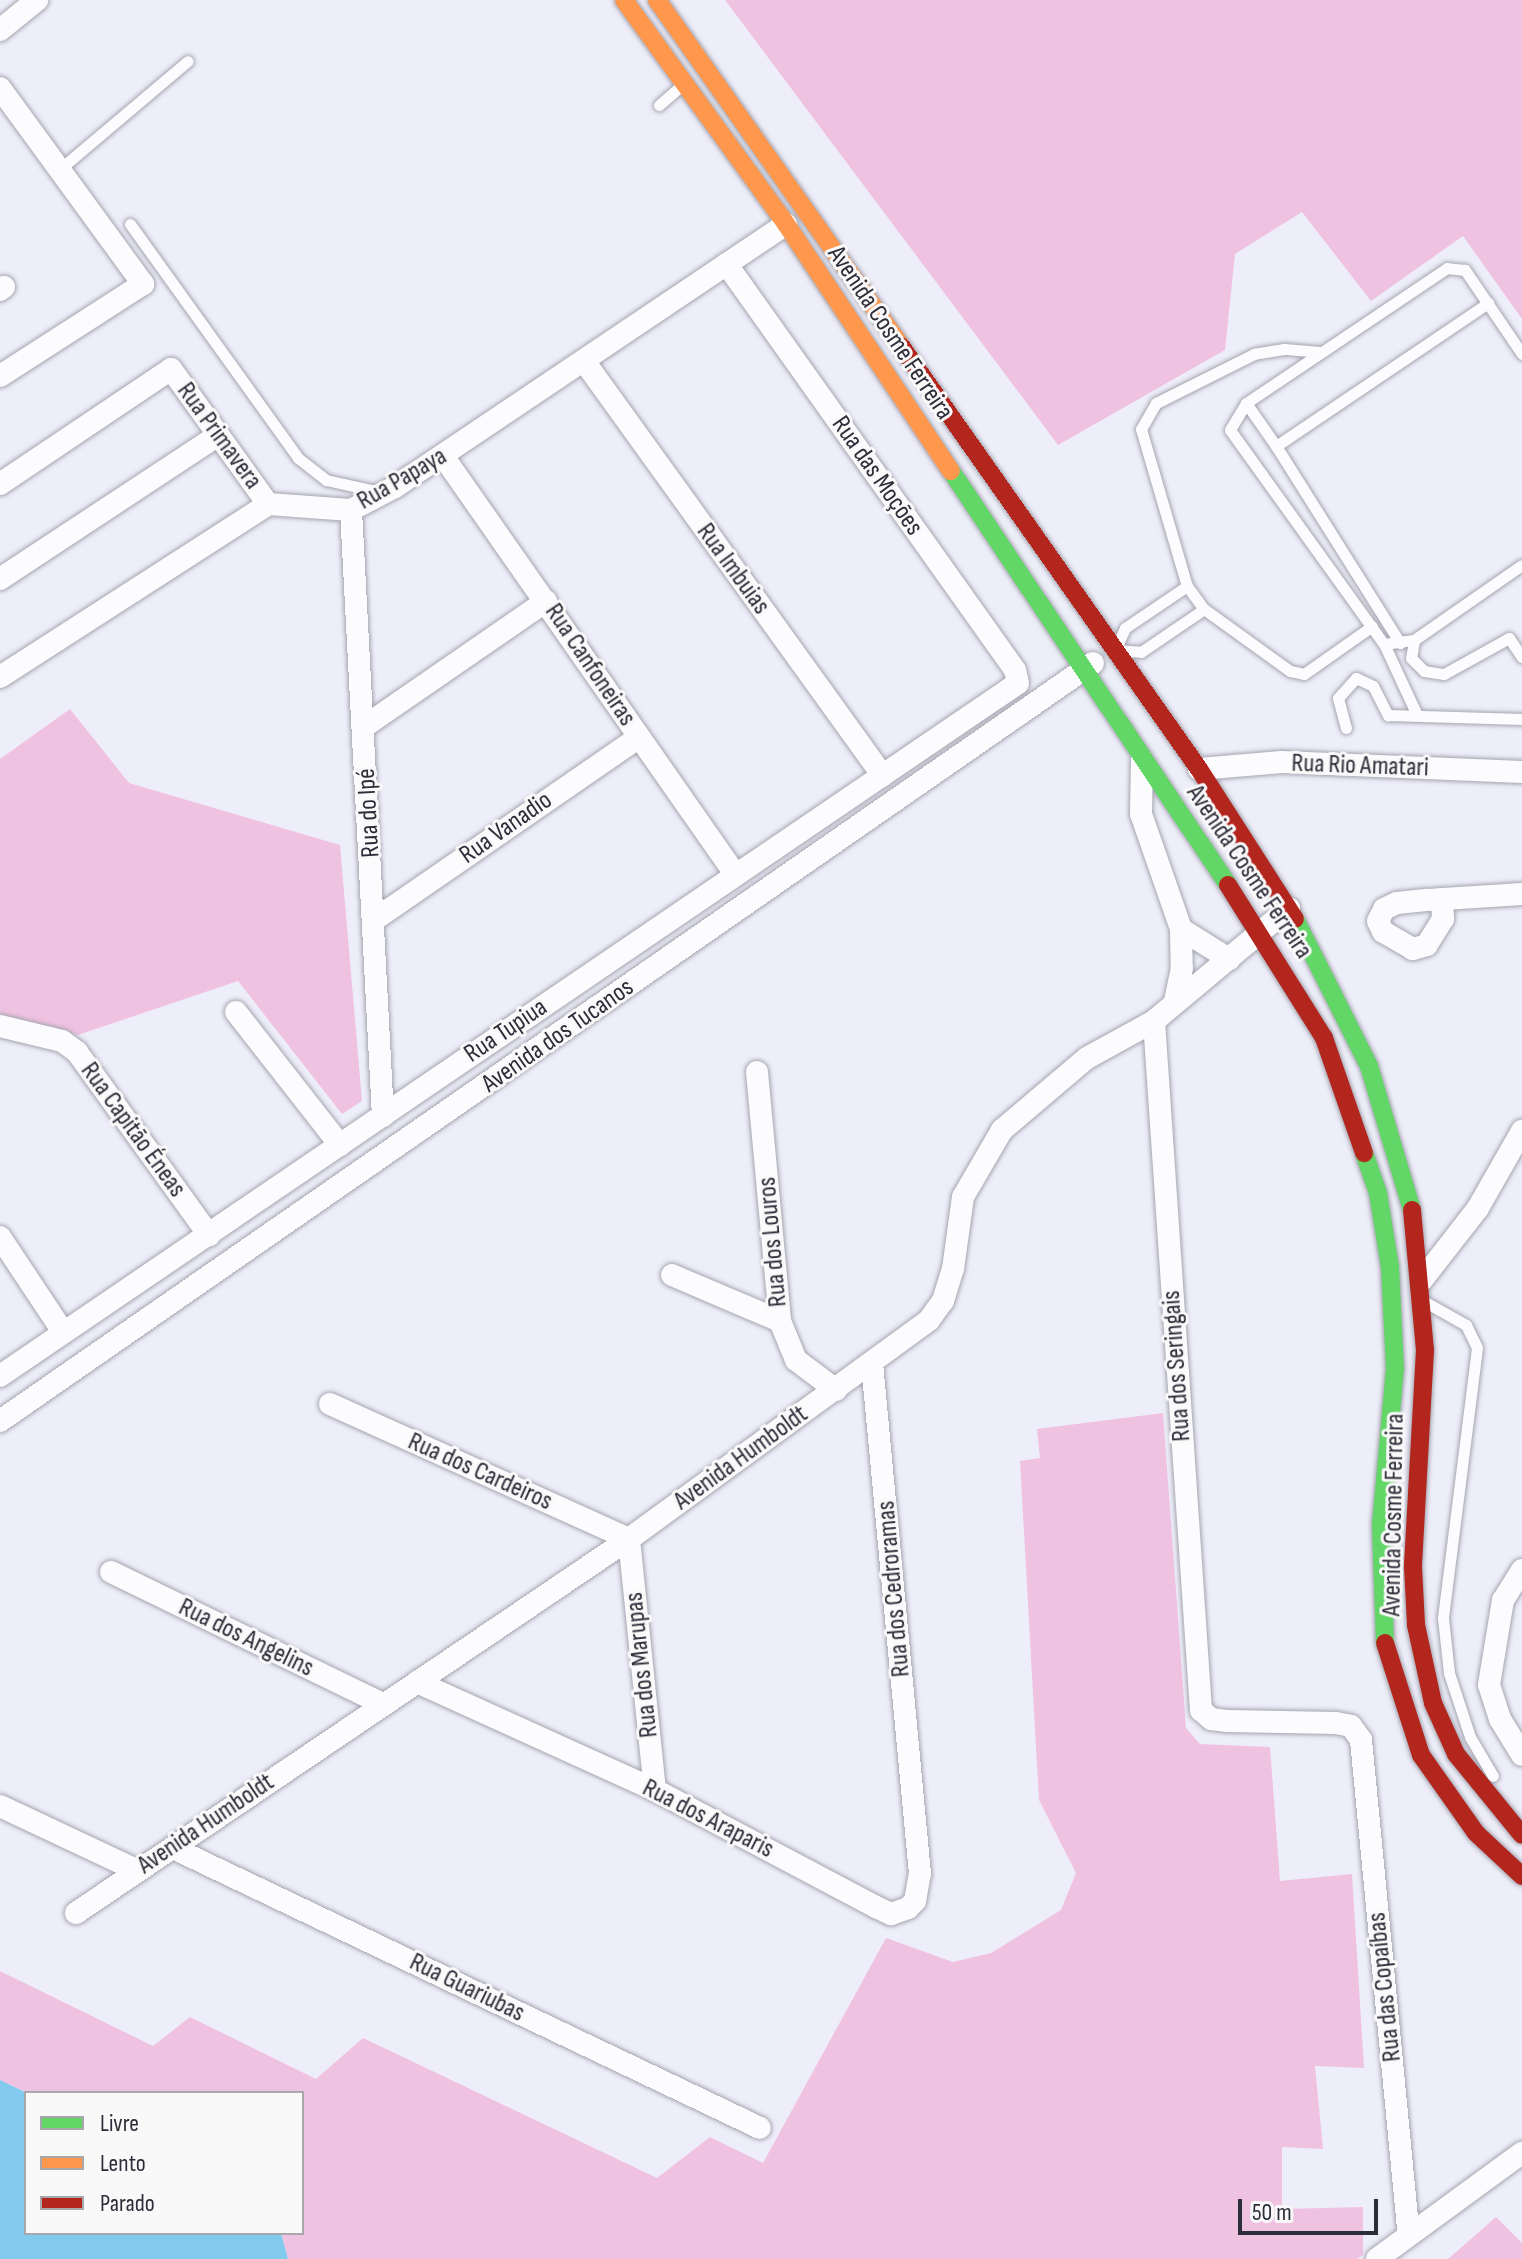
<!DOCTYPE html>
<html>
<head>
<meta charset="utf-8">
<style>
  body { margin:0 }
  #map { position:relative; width:1522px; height:2259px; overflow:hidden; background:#eeeefa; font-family:"Sofia Sans Condensed",sans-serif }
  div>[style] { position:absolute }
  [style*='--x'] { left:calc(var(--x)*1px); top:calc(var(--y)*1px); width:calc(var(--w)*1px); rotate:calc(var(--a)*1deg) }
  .forest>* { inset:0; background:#f0c2e2 }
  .water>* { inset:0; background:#82cbee }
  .roads { filter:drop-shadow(0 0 2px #a5a5b0) drop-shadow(0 0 2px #a5a5b0) }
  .lane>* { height:11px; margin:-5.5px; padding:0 5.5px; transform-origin:5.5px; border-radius:5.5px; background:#fcfcfe }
  .street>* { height:22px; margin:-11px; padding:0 11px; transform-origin:11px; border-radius:11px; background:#fcfcfe }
  .fast>* { height:18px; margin:-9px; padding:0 9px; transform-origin:9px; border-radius:9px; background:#63d668 }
  .slow>* { height:18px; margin:-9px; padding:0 9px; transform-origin:9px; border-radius:9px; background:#ff974d }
  .jam>* { height:18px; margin:-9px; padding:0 9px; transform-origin:9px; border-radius:9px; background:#b3261e }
  span { translate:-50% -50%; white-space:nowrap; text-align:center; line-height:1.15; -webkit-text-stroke:6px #f9f9f9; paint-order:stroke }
  .street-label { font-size:26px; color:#2d2c39 }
  .legend { position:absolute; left:24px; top:2091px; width:280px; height:144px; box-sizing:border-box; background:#f9f9f9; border:2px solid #a7a7ac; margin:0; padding:10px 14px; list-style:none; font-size:24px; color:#2d2c39 }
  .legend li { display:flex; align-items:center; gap:16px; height:40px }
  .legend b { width:40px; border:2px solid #a7a7ac }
  .scale { position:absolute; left:1238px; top:2199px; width:140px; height:36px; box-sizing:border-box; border:4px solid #2d2c39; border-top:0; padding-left:10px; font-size:24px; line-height:28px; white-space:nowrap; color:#2d2c39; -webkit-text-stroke:6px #f9f9f9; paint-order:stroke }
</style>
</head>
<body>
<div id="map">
  <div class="forest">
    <div style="clip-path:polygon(725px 0,1522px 0,1522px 319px,1463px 236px,1371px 301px,1302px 212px,1235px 254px,1225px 350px,1058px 445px)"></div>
    <div style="clip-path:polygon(70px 709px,129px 783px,340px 845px,362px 1101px,342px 1114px,238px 981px,78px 1035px,0 1014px,0 759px)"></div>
    <div style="clip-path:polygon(1163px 1413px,1186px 1728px,1200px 1744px,1270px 1747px,1280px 1881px,1352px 1874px,1364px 2068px,1315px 2066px,1323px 2149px,1282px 2147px,1282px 2209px,1363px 2207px,1363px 2255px,1357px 2259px,288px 2259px,281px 2233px,302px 2233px,302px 2093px,27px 2093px,0 2080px,0 1971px,153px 2046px,190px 2017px,316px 2079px,363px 2038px,657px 2178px,710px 2137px,763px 2163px,886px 1938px,953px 1962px,991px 1953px,1061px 1910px,1076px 1873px,1039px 1800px,1020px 1461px,1040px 1458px,1037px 1429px)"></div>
    <div style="clip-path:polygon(1496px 2217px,1522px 2243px,1522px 2259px,1448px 2259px)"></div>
  </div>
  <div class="water">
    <div style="clip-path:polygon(0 2080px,27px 2093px,26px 2233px,281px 2233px,288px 2259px,0 2259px)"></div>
  </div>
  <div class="roads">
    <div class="lane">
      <div style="--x:659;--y:105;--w:29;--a:-41"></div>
      <div style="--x:60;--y:169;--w:167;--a:-40.2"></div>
      <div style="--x:130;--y:224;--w:288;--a:54.3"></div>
      <div style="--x:298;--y:458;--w:36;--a:38"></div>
      <div style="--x:326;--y:480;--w:55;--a:12.5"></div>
      <div style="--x:1320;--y:352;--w:36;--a:-175"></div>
      <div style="--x:1284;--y:349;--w:30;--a:171"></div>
      <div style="--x:1254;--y:354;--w:110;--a:153.4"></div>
      <div style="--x:1156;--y:403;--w:30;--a:120"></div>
      <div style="--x:1141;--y:429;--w:164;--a:73.7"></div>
      <div style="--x:1187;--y:586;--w:29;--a:54"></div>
      <div style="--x:1204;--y:609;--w:106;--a:35.8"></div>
      <div style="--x:1290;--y:671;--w:14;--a:12"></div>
      <div style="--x:1304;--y:674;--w:83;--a:-35.2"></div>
      <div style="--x:1522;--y:354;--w:102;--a:-124.2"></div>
      <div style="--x:1465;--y:270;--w:18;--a:-174"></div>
      <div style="--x:1447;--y:268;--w:242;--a:146.1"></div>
      <div style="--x:1246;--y:403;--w:31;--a:121"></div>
      <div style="--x:1230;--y:430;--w:264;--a:54.3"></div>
      <div style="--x:1384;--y:644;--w:30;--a:-8"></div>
      <div style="--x:1414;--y:640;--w:131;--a:-34.8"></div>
      <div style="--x:1246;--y:403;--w:52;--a:55.1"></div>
      <div style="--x:1276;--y:446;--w:256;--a:-34"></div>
      <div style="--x:1276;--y:446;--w:233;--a:57.8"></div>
      <div style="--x:1187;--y:586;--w:75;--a:145.9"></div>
      <div style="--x:1125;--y:628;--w:24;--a:114"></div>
      <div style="--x:1115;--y:650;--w:26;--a:4"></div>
      <div style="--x:1141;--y:652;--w:76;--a:-34.3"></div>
      <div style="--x:1414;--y:640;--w:18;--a:99"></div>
      <div style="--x:1411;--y:658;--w:18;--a:45"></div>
      <div style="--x:1424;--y:671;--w:20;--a:9"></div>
      <div style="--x:1444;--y:674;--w:74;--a:-29"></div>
      <div style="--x:1509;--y:638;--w:23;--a:56"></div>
      <div style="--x:1384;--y:644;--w:76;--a:65.1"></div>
      <div style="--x:1346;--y:728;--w:31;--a:-105"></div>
      <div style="--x:1338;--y:698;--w:27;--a:-48"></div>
      <div style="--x:1356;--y:678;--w:19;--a:25"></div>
      <div style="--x:1373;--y:686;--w:33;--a:63"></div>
      <div style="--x:1388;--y:715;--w:134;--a:1.7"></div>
      <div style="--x:1427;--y:1303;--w:45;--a:29.4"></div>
      <div style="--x:1466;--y:1325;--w:25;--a:64"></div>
      <div style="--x:1477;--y:1348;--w:272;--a:97.2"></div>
      <div style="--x:1443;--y:1618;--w:55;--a:83.8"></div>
      <div style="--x:1449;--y:1673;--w:67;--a:71.8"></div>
      <div style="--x:1470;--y:1737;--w:45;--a:59.5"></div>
    </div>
    <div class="street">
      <div style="--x:0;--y:30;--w:48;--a:-39"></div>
      <div style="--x:0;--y:88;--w:243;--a:53.9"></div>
      <div style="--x:143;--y:284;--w:170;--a:147.2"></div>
      <div style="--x:0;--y:290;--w:5;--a:-37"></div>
      <div style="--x:584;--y:361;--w:511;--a:54.23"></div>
      <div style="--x:443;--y:456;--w:510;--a:55.06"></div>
      <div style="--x:0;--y:484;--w:206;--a:-33.9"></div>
      <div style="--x:171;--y:369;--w:166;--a:54.3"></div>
      <div style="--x:351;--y:510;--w:607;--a:86.98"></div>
      <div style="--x:0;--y:579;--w:260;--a:-33.4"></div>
      <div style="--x:0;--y:677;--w:319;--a:-32.8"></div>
      <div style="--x:268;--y:504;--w:83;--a:4.1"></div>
      <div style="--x:351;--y:510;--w:50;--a:-27.6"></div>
      <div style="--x:395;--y:487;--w:471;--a:-33.9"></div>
      <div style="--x:365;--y:726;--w:220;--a:-34.6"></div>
      <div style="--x:1142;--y:760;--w:54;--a:91.1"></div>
      <div style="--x:1141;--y:814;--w:122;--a:70.8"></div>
      <div style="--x:1181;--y:929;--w:39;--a:89"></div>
      <div style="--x:1182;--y:968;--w:34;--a:102"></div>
      <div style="--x:1199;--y:769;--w:83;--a:-4.8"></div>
      <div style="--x:1282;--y:762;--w:240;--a:2.4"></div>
      <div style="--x:1442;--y:899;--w:20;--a:87"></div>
      <div style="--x:1443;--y:919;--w:31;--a:122"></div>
      <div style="--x:1427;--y:945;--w:15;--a:164"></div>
      <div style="--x:1413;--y:949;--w:34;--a:-150"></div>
      <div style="--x:1383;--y:932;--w:12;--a:-114"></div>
      <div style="--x:1378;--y:921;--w:13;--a:-63"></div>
      <div style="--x:1384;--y:909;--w:14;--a:-25"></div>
      <div style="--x:1397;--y:903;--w:31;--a:-6"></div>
      <div style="--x:1428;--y:900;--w:94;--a:-3.7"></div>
      <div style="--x:374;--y:920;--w:322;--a:-34.6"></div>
      <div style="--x:1181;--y:929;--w:57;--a:32"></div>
      <div style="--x:236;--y:1012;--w:169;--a:52"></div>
      <div style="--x:1154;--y:1021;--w:691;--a:86.1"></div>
      <div style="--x:1201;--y:1710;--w:13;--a:42"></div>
      <div style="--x:1211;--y:1719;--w:17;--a:7"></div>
      <div style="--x:1228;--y:1721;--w:108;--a:1.1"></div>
      <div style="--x:1336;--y:1723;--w:15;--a:11"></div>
      <div style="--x:1351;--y:1726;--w:17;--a:54"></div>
      <div style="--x:1361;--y:1740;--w:496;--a:84.5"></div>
      <div style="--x:0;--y:1026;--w:64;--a:13.6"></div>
      <div style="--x:62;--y:1041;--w:19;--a:36"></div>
      <div style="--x:77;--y:1052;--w:226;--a:54.2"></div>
      <div style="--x:757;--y:1072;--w:250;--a:84.7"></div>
      <div style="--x:780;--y:1321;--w:42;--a:67.7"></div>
      <div style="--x:796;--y:1360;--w:50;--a:36.9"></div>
      <div style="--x:0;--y:1237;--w:114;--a:56.4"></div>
      <div style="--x:672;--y:1275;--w:117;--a:23.1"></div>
      <div style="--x:1422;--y:1280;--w:91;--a:-52.1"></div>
      <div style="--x:1478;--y:1208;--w:89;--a:-60.3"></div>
      <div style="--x:0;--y:1376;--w:1231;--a:-34.24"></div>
      <div style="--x:1018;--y:683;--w:13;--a:-103"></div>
      <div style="--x:1015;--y:670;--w:498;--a:-125.4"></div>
      <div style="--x:330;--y:1404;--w:328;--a:24.3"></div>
      <div style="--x:629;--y:1539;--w:252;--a:84.1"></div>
      <div style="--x:0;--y:1421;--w:1330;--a:-34.74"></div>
      <div style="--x:1522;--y:1570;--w:36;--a:122"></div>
      <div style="--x:1503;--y:1600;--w:86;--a:99.4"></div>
      <div style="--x:1489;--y:1685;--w:36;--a:72"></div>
      <div style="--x:1500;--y:1719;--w:42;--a:58.6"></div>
      <div style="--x:111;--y:1572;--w:300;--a:25.9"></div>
      <div style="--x:417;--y:1682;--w:261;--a:24.4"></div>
      <div style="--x:655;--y:1790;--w:250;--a:27.9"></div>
      <div style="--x:876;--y:1907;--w:17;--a:25"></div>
      <div style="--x:891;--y:1914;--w:18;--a:-19"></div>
      <div style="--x:908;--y:1908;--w:10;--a:-45"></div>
      <div style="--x:915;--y:1901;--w:27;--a:-80"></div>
      <div style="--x:920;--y:1874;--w:513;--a:-95.37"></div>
      <div style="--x:0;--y:1806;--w:150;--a:25.2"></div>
      <div style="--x:173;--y:1848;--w:650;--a:25.5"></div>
      <div style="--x:76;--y:1913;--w:668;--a:-34.07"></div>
      <div style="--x:629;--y:1539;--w:371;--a:-36.1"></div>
      <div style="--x:929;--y:1320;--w:24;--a:-54"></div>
      <div style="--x:943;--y:1301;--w:34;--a:-73"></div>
      <div style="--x:953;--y:1269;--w:73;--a:-82.1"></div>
      <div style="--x:963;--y:1197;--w:78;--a:-59.8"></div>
      <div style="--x:1002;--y:1130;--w:111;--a:-40.3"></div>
      <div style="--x:1087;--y:1058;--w:77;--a:-28.9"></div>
      <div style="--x:1154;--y:1021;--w:176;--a:-39.9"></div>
      <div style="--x:1377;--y:2259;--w:180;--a:-36.2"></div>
    </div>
    <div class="fast">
      <div style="--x:951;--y:471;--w:498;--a:56.2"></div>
      <div style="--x:1295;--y:919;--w:165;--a:63.3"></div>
      <div style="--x:1369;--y:1066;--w:150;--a:73.4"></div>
      <div style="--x:1364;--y:1153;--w:42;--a:70.7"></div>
      <div style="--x:1378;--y:1193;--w:75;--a:80.8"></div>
      <div style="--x:1390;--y:1267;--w:101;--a:87.2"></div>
      <div style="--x:1395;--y:1368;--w:158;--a:95.1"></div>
      <div style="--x:1381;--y:1525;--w:118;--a:88.1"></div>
    </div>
    <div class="slow">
      <div style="--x:624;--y:0;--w:276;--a:54.1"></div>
      <div style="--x:786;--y:224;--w:297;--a:56.3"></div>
      <div style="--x:657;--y:0;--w:423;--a:54.8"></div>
    </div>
    <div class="jam">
      <div style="--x:901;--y:346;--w:517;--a:54.84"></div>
      <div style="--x:1199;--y:769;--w:178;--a:57.4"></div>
      <div style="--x:1228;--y:885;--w:181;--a:57.9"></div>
      <div style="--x:1324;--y:1038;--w:122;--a:70.8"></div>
      <div style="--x:1412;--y:1210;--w:141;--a:84.7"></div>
      <div style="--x:1425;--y:1350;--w:217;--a:93.2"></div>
      <div style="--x:1413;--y:1567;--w:58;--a:87"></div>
      <div style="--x:1416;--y:1625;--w:80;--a:77.7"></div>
      <div style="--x:1433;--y:1703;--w:56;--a:65.7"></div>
      <div style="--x:1456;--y:1754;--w:104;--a:50.8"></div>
      <div style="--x:1385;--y:1643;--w:118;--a:72.2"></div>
      <div style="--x:1421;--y:1755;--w:95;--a:54.8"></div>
      <div style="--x:1476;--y:1833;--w:63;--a:43.1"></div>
    </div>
  </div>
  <div class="street-label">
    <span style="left:890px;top:333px;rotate:56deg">Avenida Cosme Ferreira</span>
    <span style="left:219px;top:436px;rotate:54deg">Rua Primavera</span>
    <span style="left:877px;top:476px;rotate:55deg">Rua das Moções</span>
    <span style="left:402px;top:479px;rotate:-30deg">Rua Papaya</span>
    <span style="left:733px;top:569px;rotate:54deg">Rua Imbuias</span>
    <span style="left:590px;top:665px;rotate:56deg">Rua Canfoneiras</span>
    <span style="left:1360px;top:766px;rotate:2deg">Rua Rio Amatari</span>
    <span style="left:369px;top:813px;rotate:-93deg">Rua do Ipé</span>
    <span style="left:506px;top:828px;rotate:-35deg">Rua Vanadio</span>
    <span style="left:1249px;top:872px;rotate:56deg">Avenida Cosme Ferreira</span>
    <span style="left:506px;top:1031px;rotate:-34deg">Rua Tupiua</span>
    <span style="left:558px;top:1036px;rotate:-35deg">Avenida dos Tucanos</span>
    <span style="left:133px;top:1130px;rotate:54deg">Rua Capitão Éneas</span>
    <span style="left:773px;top:1242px;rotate:-95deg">Rua dos Louros</span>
    <span style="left:1177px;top:1366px;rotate:-94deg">Rua dos Seringais</span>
    <span style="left:741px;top:1458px;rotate:-36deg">Avenida Humboldt</span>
    <span style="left:480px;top:1472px;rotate:24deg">Rua dos Cardeiros</span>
    <span style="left:1394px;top:1515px;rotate:-89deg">Avenida Cosme Ferreira</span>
    <span style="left:894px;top:1589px;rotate:-95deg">Rua dos Cedroramas</span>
    <span style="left:246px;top:1638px;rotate:26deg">Rua dos Angelins</span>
    <span style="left:642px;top:1665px;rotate:-96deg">Rua dos Marupas</span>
    <span style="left:708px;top:1819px;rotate:27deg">Rua dos Araparis</span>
    <span style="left:206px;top:1824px;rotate:-34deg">Avenida Humboldt</span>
    <span style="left:1385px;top:1987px;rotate:-96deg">Rua das Copaíbas</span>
    <span style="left:467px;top:1988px;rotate:26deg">Rua Guariubas</span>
  </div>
  <ul class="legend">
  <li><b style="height:10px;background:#63d668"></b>Livre</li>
  <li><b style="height:10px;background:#ff974d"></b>Lento</li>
  <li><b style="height:10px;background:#b3261e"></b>Parado</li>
  </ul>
  <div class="scale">50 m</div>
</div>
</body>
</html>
